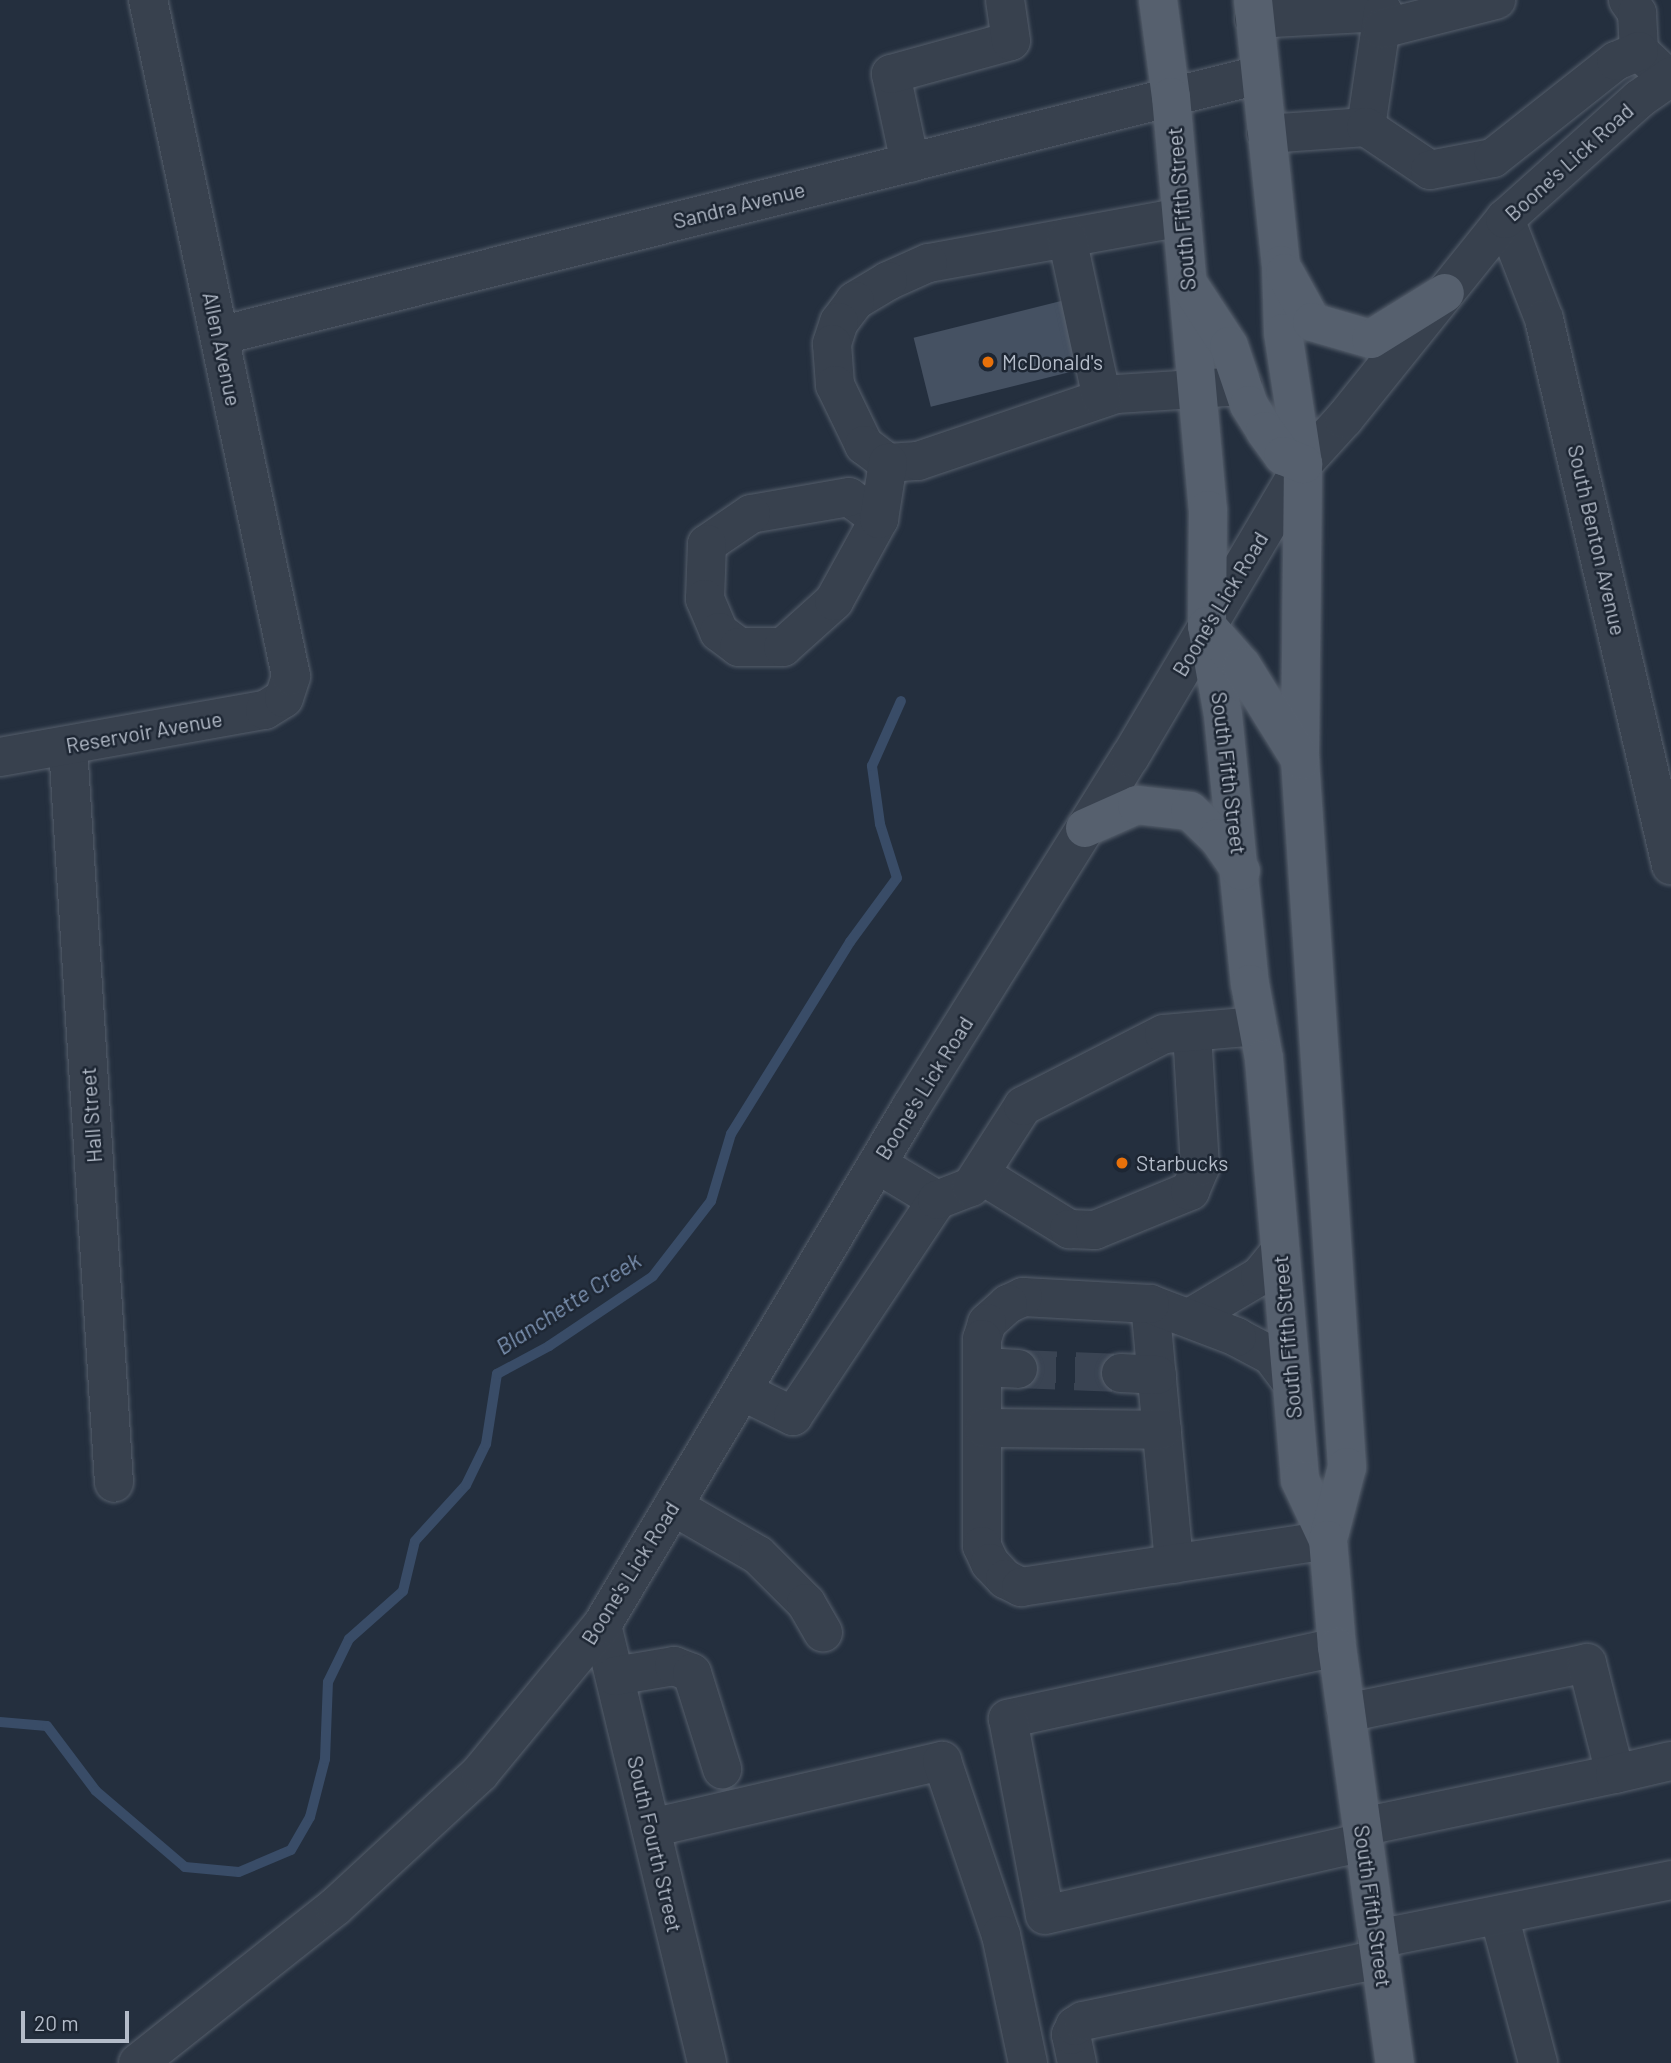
<!DOCTYPE html>
<html>
<head>
<meta charset="utf-8">
<style>
  body { margin:0 }
  #map { position:relative; width:1671px; height:2063px; overflow:hidden; background:#242f3e; font-family:Barlow,sans-serif }
  div>[style] { position:absolute }
  [style*='--x'] { left:calc(var(--x)*1px); top:calc(var(--y)*1px); width:calc(var(--w)*1px); rotate:calc(var(--a)*1deg) }
  .stream>* { height:10px; margin:-5px; padding:0 5px; transform-origin:5px; border-radius:5px; background:#394c67 }
  .building>* { inset:0; background:#455162; transform-origin:0 0 }
  .minor-tunnel>* { height:38px; margin-top:-19px; transform-origin:0; background:repeating-linear-gradient(90deg,#3a4453 0 38px,transparent 0 57px) }
  .roads { filter:drop-shadow(0 0 2px #565f6c) drop-shadow(0 0 2px #565f6c) }
  .minor>* { height:38px; margin:-19px; padding:0 19px; transform-origin:19px; border-radius:19px; background:#38414e }
  .major>* { height:38px; margin:-19px; padding:0 19px; transform-origin:19px; border-radius:19px; background:#56606e }
  .dots>* { width:19px; height:19px; translate:-50% -50%; box-sizing:border-box; border:4px solid #1d2633; border-radius:50% }
  span { translate:-50% -50%; white-space:nowrap; text-align:center; line-height:1.15; -webkit-text-stroke:5px #1d2633; paint-order:stroke }
  .street-label { font-size:21px; color:#b4bcc9 }
  .poi-label { font-size:21px; color:#b4bcc9 }
  .left { translate:0 -50%; text-align:left }
  .water-label { font-size:23px; color:#7c92b1; font-style:italic }
  .scale { position:absolute; left:21px; top:2011px; width:108px; height:32px; box-sizing:border-box; border:4px solid #b4bcc9; border-top:0; padding-left:9px; font-size:21px; line-height:24px; white-space:nowrap; color:#b4bcc9; -webkit-text-stroke:5px #1d2633; paint-order:stroke }
</style>
</head>
<body>
<div id="map">
  <div class="stream">
    <div style="--x:0;--y:1722;--w:47;--a:4.9"></div>
    <div style="--x:47;--y:1726;--w:81;--a:53"></div>
    <div style="--x:96;--y:1791;--w:117;--a:40.5"></div>
    <div style="--x:185;--y:1867;--w:54;--a:5.3"></div>
    <div style="--x:239;--y:1872;--w:56;--a:-22.9"></div>
    <div style="--x:291;--y:1850;--w:38;--a:-60"></div>
    <div style="--x:310;--y:1817;--w:60;--a:-75.5"></div>
    <div style="--x:325;--y:1759;--w:77;--a:-87.8"></div>
    <div style="--x:328;--y:1682;--w:48;--a:-64"></div>
    <div style="--x:349;--y:1639;--w:72;--a:-41.6"></div>
    <div style="--x:403;--y:1591;--w:51;--a:-76.5"></div>
    <div style="--x:415;--y:1541;--w:76;--a:-47.7"></div>
    <div style="--x:466;--y:1485;--w:46;--a:-64"></div>
    <div style="--x:486;--y:1444;--w:71;--a:-81.1"></div>
    <div style="--x:497;--y:1374;--w:59;--a:-28.3"></div>
    <div style="--x:549;--y:1346;--w:125;--a:-33.9"></div>
    <div style="--x:653;--y:1276;--w:95;--a:-52.3"></div>
    <div style="--x:711;--y:1201;--w:70;--a:-73.4"></div>
    <div style="--x:731;--y:1134;--w:226;--a:-58.2"></div>
    <div style="--x:850;--y:942;--w:79;--a:-53.7"></div>
    <div style="--x:897;--y:878;--w:57;--a:-107.5"></div>
    <div style="--x:880;--y:824;--w:59;--a:-97.9"></div>
    <div style="--x:872;--y:766;--w:71;--a:-66"></div>
  </div>
  <div class="building">
    <div style="left:1065px;top:300px;width:71px;height:156px;rotate:76deg"></div>
  </div>
  <div class="minor-tunnel">
    <div style="--x:1018;--y:1369;--w:103;--a:2.2"></div>
  </div>
  <div class="roads">
    <div class="minor">
      <div style="--x:1628;--y:0;--w:16;--a:55"></div>
      <div style="--x:1637;--y:13;--w:38;--a:87"></div>
      <div style="--x:1639;--y:51;--w:25;--a:43"></div>
      <div style="--x:1254;--y:19;--w:129;--a:-3.1"></div>
      <div style="--x:1383;--y:12;--w:116;--a:98.4"></div>
      <div style="--x:1366;--y:127;--w:100;--a:176"></div>
      <div style="--x:1382;--y:29;--w:118;--a:-14.3"></div>
      <div style="--x:1366;--y:127;--w:77;--a:33.9"></div>
      <div style="--x:1430;--y:170;--w:64;--a:-10.8"></div>
      <div style="--x:1493;--y:158;--w:157;--a:-38.3"></div>
      <div style="--x:1616;--y:61;--w:25;--a:-23"></div>
      <div style="--x:910;--y:163;--w:91;--a:-102.1"></div>
      <div style="--x:891;--y:74;--w:124;--a:-15.4"></div>
      <div style="--x:1011;--y:41;--w:41;--a:-98.3"></div>
      <div style="--x:1182;--y:217;--w:258;--a:169.7"></div>
      <div style="--x:928;--y:263;--w:44;--a:155.8"></div>
      <div style="--x:888;--y:281;--w:39;--a:149"></div>
      <div style="--x:855;--y:301;--w:26;--a:127"></div>
      <div style="--x:839;--y:322;--w:23;--a:108"></div>
      <div style="--x:832;--y:344;--w:41;--a:85.8"></div>
      <div style="--x:835;--y:385;--w:67;--a:64.2"></div>
      <div style="--x:864;--y:445;--w:30;--a:37"></div>
      <div style="--x:888;--y:463;--w:30;--a:-4"></div>
      <div style="--x:918;--y:461;--w:209;--a:-18.7"></div>
      <div style="--x:1116;--y:394;--w:127;--a:-3.6"></div>
      <div style="--x:1505;--y:219;--w:107;--a:68.7"></div>
      <div style="--x:1544;--y:319;--w:561;--a:76.91"></div>
      <div style="--x:1067;--y:238;--w:164;--a:77.7"></div>
      <div style="--x:219;--y:336;--w:1072;--a:-14.09"></div>
      <div style="--x:879;--y:519;--w:37;--a:-144"></div>
      <div style="--x:849;--y:497;--w:99;--a:170.2"></div>
      <div style="--x:751;--y:514;--w:53;--a:145.7"></div>
      <div style="--x:707;--y:544;--w:55;--a:92.1"></div>
      <div style="--x:705;--y:599;--w:36;--a:67"></div>
      <div style="--x:719;--y:632;--w:25;--a:37"></div>
      <div style="--x:739;--y:647;--w:44;--a:0"></div>
      <div style="--x:783;--y:647;--w:69;--a:-42"></div>
      <div style="--x:834;--y:601;--w:94;--a:-61.2"></div>
      <div style="--x:879;--y:519;--w:57;--a:-80.9"></div>
      <div style="--x:68;--y:746;--w:738;--a:86.43"></div>
      <div style="--x:0;--y:757;--w:269;--a:-10.1"></div>
      <div style="--x:265;--y:710;--w:22;--a:-32"></div>
      <div style="--x:284;--y:698;--w:23;--a:-72"></div>
      <div style="--x:291;--y:676;--w:691;--a:-101.94"></div>
      <div style="--x:877;--y:1164;--w:70;--a:31"></div>
      <div style="--x:980;--y:1174;--w:105;--a:31.7"></div>
      <div style="--x:1069;--y:1229;--w:26;--a:2"></div>
      <div style="--x:1095;--y:1230;--w:103;--a:-22.3"></div>
      <div style="--x:1190;--y:1191;--w:26;--a:-67"></div>
      <div style="--x:1200;--y:1167;--w:135;--a:-93.4"></div>
      <div style="--x:1150;--y:1304;--w:261;--a:84.7"></div>
      <div style="--x:1191;--y:1317;--w:80;--a:-30.7"></div>
      <div style="--x:1260;--y:1276;--w:32;--a:-51"></div>
      <div style="--x:982;--y:1367;--w:36;--a:3"></div>
      <div style="--x:1121;--y:1373;--w:36;--a:3"></div>
      <div style="--x:1292;--y:1383;--w:34;--a:-127"></div>
      <div style="--x:1272;--y:1356;--w:40;--a:-152"></div>
      <div style="--x:1237;--y:1337;--w:93;--a:-159.2"></div>
      <div style="--x:1150;--y:1304;--w:127;--a:-176.8"></div>
      <div style="--x:1023;--y:1297;--w:17;--a:155"></div>
      <div style="--x:1008;--y:1304;--w:28;--a:138"></div>
      <div style="--x:987;--y:1323;--w:17;--a:107"></div>
      <div style="--x:982;--y:1339;--w:207;--a:90"></div>
      <div style="--x:982;--y:1546;--w:19;--a:65"></div>
      <div style="--x:990;--y:1563;--w:22;--a:47"></div>
      <div style="--x:1005;--y:1579;--w:18;--a:27"></div>
      <div style="--x:1021;--y:1587;--w:311;--a:-8.7"></div>
      <div style="--x:742;--y:1391;--w:57;--a:26.1"></div>
      <div style="--x:793;--y:1416;--w:260;--a:-56.3"></div>
      <div style="--x:937;--y:1200;--w:36;--a:-21"></div>
      <div style="--x:971;--y:1187;--w:96;--a:-57.3"></div>
      <div style="--x:1023;--y:1106;--w:158;--a:-27.1"></div>
      <div style="--x:1164;--y:1034;--w:94;--a:-4.9"></div>
      <div style="--x:984;--y:1428;--w:178;--a:0.6"></div>
      <div style="--x:673;--y:1506;--w:98;--a:30"></div>
      <div style="--x:758;--y:1555;--w:68;--a:45"></div>
      <div style="--x:806;--y:1603;--w:34;--a:60"></div>
      <div style="--x:602;--y:1625;--w:450;--a:76.5"></div>
      <div style="--x:1337;--y:1647;--w:337;--a:167.7"></div>
      <div style="--x:1008;--y:1719;--w:199;--a:79.3"></div>
      <div style="--x:1045;--y:1915;--w:327;--a:-12.9"></div>
      <div style="--x:615;--y:1676;--w:60;--a:-9.6"></div>
      <div style="--x:674;--y:1666;--w:19;--a:21"></div>
      <div style="--x:692;--y:1673;--w:101;--a:72.6"></div>
      <div style="--x:1346;--y:1713;--w:246;--a:-11.7"></div>
      <div style="--x:1587;--y:1663;--w:114;--a:75.8"></div>
      <div style="--x:1615;--y:1774;--w:258;--a:168.2"></div>
      <div style="--x:1615;--y:1774;--w:57;--a:-13.1"></div>
      <div style="--x:651;--y:1828;--w:299;--a:-13"></div>
      <div style="--x:942;--y:1761;--w:184;--a:71.3"></div>
      <div style="--x:1001;--y:1935;--w:131;--a:78.1"></div>
      <div style="--x:1499;--y:1915;--w:153;--a:75.2"></div>
      <div style="--x:1377;--y:1939;--w:300;--a:-11.3"></div>
      <div style="--x:138;--y:2063;--w:251;--a:-38.4"></div>
      <div style="--x:335;--y:1907;--w:197;--a:-42.7"></div>
      <div style="--x:480;--y:1773;--w:192;--a:-50.5"></div>
      <div style="--x:602;--y:1625;--w:603;--a:-59.18"></div>
      <div style="--x:911;--y:1107;--w:413;--a:-58"></div>
      <div style="--x:1130;--y:757;--w:340;--a:-59.4"></div>
      <div style="--x:1303;--y:464;--w:61;--a:-47.7"></div>
      <div style="--x:1344;--y:419;--w:257;--a:-51.2"></div>
      <div style="--x:1505;--y:219;--w:180;--a:-41.8"></div>
      <div style="--x:1639;--y:99;--w:39;--a:-35"></div>
      <div style="--x:1077;--y:2063;--w:29;--a:-102"></div>
      <div style="--x:1071;--y:2035;--w:10;--a:-66"></div>
      <div style="--x:1075;--y:2026;--w:9;--a:-32"></div>
      <div style="--x:1083;--y:2021;--w:303;--a:-11.8"></div>
    </div>
    <div class="major">
      <div style="--x:1158;--y:0;--w:98;--a:82.4"></div>
      <div style="--x:1171;--y:97;--w:415;--a:84.9"></div>
      <div style="--x:1208;--y:510;--w:116;--a:90.5"></div>
      <div style="--x:1207;--y:626;--w:90;--a:79.8"></div>
      <div style="--x:1223;--y:715;--w:270;--a:84.3"></div>
      <div style="--x:1250;--y:984;--w:76;--a:79.4"></div>
      <div style="--x:1264;--y:1059;--w:423;--a:85.1"></div>
      <div style="--x:1300;--y:1480;--w:66;--a:65"></div>
      <div style="--x:1253;--y:0;--w:266;--a:84"></div>
      <div style="--x:1281;--y:265;--w:68;--a:88.3"></div>
      <div style="--x:1283;--y:333;--w:133;--a:81.3"></div>
      <div style="--x:1303;--y:464;--w:295;--a:90.6"></div>
      <div style="--x:1300;--y:759;--w:710;--a:86.2"></div>
      <div style="--x:1347;--y:1467;--w:75;--a:104.6"></div>
      <div style="--x:1328;--y:1540;--w:107;--a:85.2"></div>
      <div style="--x:1337;--y:1647;--w:420;--a:82.1"></div>
      <div style="--x:1285;--y:273;--w:56;--a:61.1"></div>
      <div style="--x:1312;--y:322;--w:61;--a:16.1"></div>
      <div style="--x:1371;--y:339;--w:87;--a:-31.9"></div>
      <div style="--x:1191;--y:288;--w:69;--a:56.8"></div>
      <div style="--x:1229;--y:346;--w:62;--a:71.3"></div>
      <div style="--x:1249;--y:405;--w:31;--a:58"></div>
      <div style="--x:1265;--y:431;--w:31;--a:54"></div>
      <div style="--x:1283;--y:456;--w:22;--a:22"></div>
      <div style="--x:1207;--y:626;--w:53;--a:48.8"></div>
      <div style="--x:1242;--y:666;--w:110;--a:58.1"></div>
      <div style="--x:1085;--y:828;--w:57;--a:-23.9"></div>
      <div style="--x:1137;--y:805;--w:53;--a:6.5"></div>
      <div style="--x:1190;--y:811;--w:39;--a:44"></div>
      <div style="--x:1218;--y:838;--w:40;--a:55.1"></div>
    </div>
  </div>
  <div class="dots">
    <div style="left:988px;top:362px;background:#e8710a"></div>
    <div style="left:1122px;top:1163px;background:#e8710a"></div>
  </div>
  <div class="street-label">
    <span style="left:1569px;top:162px;rotate:-42deg">Boone's Lick Road</span>
    <span style="left:739px;top:205px;rotate:-14deg">Sandra Avenue</span>
    <span style="left:1181px;top:209px;rotate:-95deg">South Fifth Street</span>
    <span style="left:222px;top:349px;rotate:78deg">Allen Avenue</span>
    <span style="left:1597px;top:540px;rotate:77deg">South Benton Avenue</span>
    <span style="left:1220px;top:604px;rotate:-59deg">Boone's Lick Road</span>
    <span style="left:144px;top:732px;rotate:-10deg">Reservoir Avenue</span>
    <span style="left:1229px;top:773px;rotate:83deg">South Fifth Street</span>
    <span style="left:924px;top:1088px;rotate:-58deg">Boone's Lick Road</span>
    <span style="left:91px;top:1115px;rotate:-94deg">Hall Street</span>
    <span style="left:1287px;top:1337px;rotate:-95deg">South Fifth Street</span>
    <span style="left:630px;top:1573px;rotate:-58deg">Boone's Lick Road</span>
    <span style="left:655px;top:1844px;rotate:77deg">South Fourth Street</span>
    <span style="left:1373px;top:1906px;rotate:82deg">South Fifth Street</span>
  </div>
  <div class="poi-label">
    <span class="left" style="left:1002px;top:362px">McDonald's</span>
    <span class="left" style="left:1136px;top:1163px">Starbucks</span>
  </div>
  <div class="water-label">
    <span style="left:568px;top:1303px;rotate:-33deg">Blanchette Creek</span>
  </div>
  <div class="scale">20 m</div>
</div>
</body>
</html>
